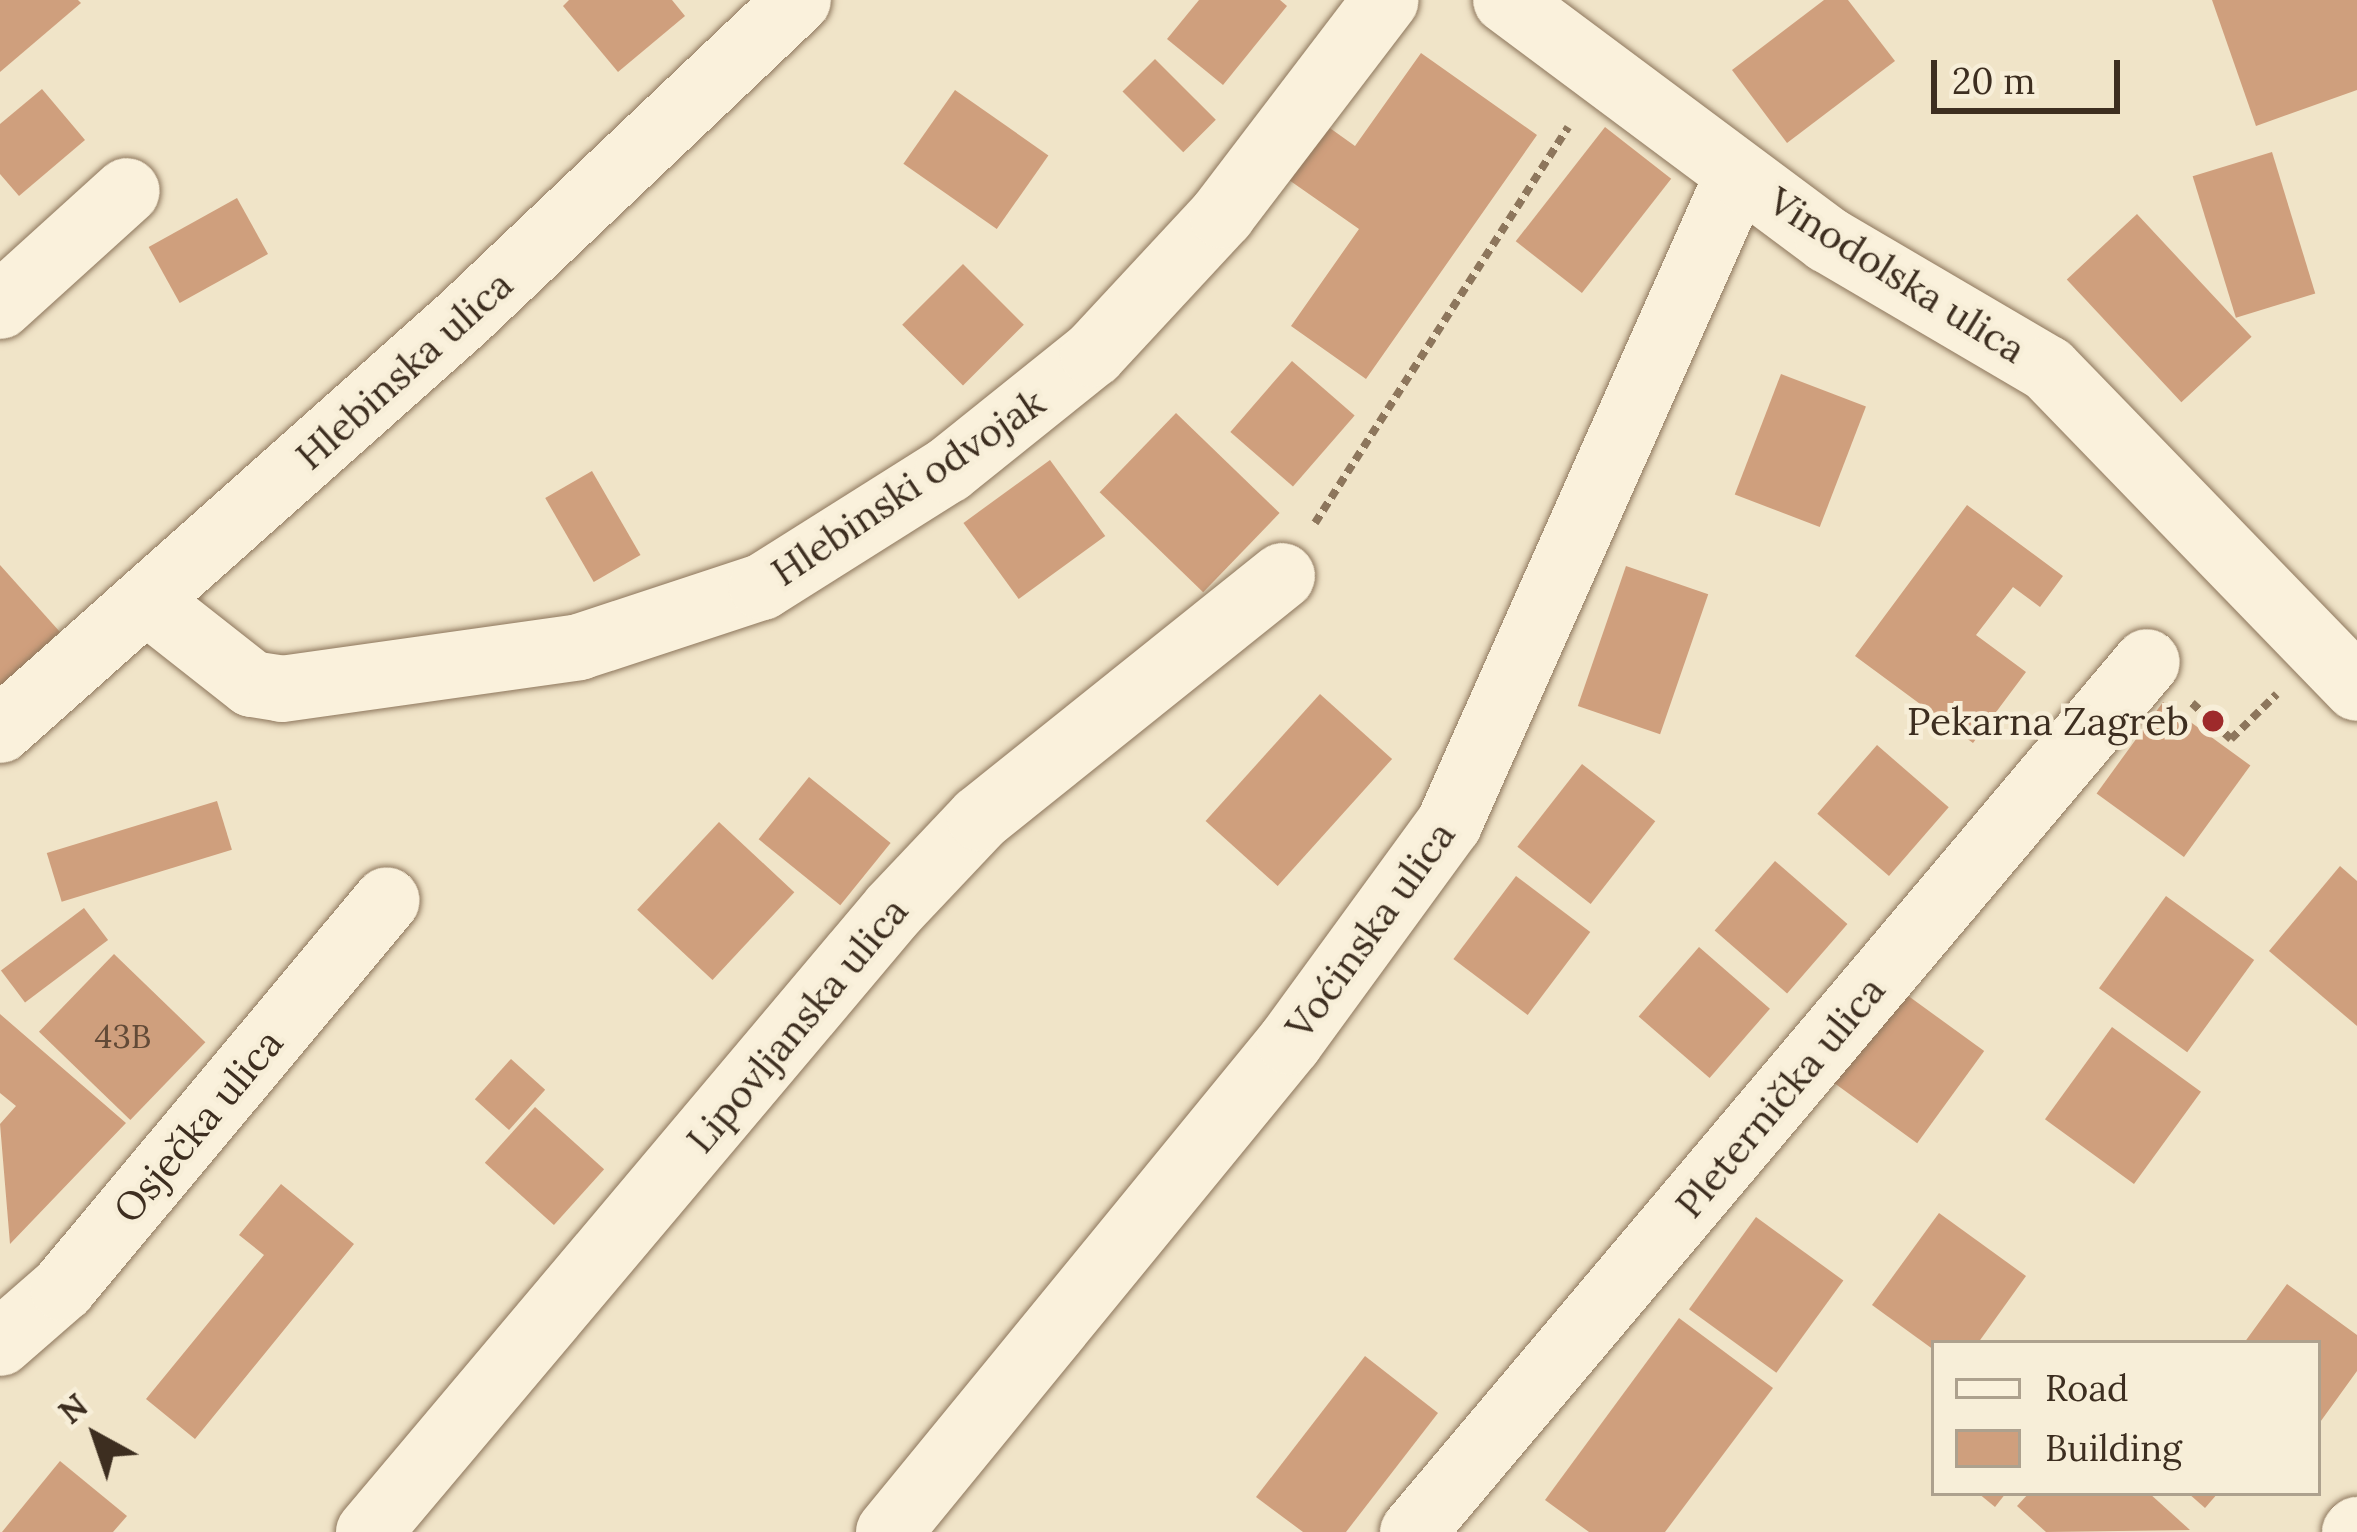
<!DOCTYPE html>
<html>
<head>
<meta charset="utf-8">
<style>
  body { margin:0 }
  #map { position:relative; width:2357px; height:1532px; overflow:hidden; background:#f0e4c8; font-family:Lora,serif }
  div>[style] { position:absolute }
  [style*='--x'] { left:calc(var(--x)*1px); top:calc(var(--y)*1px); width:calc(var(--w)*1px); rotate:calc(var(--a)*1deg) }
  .building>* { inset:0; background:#cf9f7d; transform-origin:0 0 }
  .path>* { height:8px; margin-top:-4px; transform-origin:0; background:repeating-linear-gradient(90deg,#8d765c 0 9px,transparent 0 15px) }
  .roads { filter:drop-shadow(0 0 3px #8d765c) drop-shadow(0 0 3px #8d765c) }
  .street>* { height:66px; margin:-33px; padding:0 33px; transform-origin:33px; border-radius:33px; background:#faf1dc }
  .secondary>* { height:66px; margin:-33px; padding:0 33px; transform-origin:33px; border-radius:33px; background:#faf1dc }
  .dots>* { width:33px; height:33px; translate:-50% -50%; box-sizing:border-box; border:6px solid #f7eed8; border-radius:50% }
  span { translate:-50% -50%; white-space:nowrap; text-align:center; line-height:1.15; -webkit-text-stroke:9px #f7eed8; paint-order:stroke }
  .number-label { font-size:33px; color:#624a37 }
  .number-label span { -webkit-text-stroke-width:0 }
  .street-label { font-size:39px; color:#3d2e20 }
  .poi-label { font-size:39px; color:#3d2e20 }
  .right { translate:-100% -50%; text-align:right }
  .legend { position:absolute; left:1931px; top:1340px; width:390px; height:156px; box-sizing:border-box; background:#f7eed8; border:3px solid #ada18e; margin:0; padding:15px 21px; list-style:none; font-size:36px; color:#3d2e20 }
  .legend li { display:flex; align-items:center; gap:24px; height:60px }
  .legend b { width:60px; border:3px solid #ada18e }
  .north { position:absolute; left:36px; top:1376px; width:120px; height:120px; -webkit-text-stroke:9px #f7eed8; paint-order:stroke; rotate:320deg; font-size:33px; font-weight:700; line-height:48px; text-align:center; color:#3d2e20 }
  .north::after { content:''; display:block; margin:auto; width:42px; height:54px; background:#3d2e20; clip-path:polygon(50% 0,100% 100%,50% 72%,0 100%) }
  .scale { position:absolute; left:1931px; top:60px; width:189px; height:54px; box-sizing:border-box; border:6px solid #3d2e20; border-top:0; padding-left:15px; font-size:36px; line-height:42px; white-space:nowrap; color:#3d2e20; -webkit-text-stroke:9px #f7eed8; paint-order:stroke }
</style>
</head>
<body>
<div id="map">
  <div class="building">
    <div style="clip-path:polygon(0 0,78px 0,81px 3px,0 72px)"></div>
    <div style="clip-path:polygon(569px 0,672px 0,685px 16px,618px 72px,563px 6px)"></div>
    <div style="clip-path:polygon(1199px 0,1280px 0,1287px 6px,1223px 85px,1167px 39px)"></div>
    <div style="clip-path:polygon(1824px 0,1848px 0,1895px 61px,1787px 143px,1732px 70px)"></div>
    <div style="clip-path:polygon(2212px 0,2357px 0,2357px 90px,2256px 126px)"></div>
    <div style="clip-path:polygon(1421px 53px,1537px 135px,1366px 379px,1291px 326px,1359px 229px,1289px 180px,1327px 126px,1355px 146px)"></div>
    <div style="left:1155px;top:59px;width:86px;height:46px;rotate:45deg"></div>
    <div style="clip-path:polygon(42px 89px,85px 140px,19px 196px,0 174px,0 124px)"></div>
    <div style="left:955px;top:90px;width:114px;height:90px;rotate:35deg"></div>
    <div style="left:1605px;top:127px;width:84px;height:145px;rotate:38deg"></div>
    <div style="left:2272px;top:152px;width:148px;height:83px;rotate:73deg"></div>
    <div style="left:237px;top:198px;width:64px;height:101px;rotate:61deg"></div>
    <div style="left:2137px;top:214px;width:168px;height:96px;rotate:47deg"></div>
    <div style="left:963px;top:264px;width:86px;height:86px;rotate:45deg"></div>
    <div style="left:1292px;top:361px;width:83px;height:94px;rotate:41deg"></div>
    <div style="left:1781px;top:374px;width:91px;height:129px;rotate:21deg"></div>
    <div style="left:1176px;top:413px;width:144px;height:110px;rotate:44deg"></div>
    <div style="left:1050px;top:460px;width:94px;height:107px;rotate:54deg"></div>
    <div style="left:592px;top:471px;width:97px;height:54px;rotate:60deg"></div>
    <div style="clip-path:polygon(1967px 505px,2063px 576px,2040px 607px,2013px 587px,1976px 635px,2026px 672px,1973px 743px,1855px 656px)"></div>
    <div style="clip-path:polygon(0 565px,60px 632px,0 686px)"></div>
    <div style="left:1626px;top:566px;width:87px;height:148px;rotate:19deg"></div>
    <div style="left:1320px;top:694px;width:97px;height:171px;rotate:42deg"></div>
    <div style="left:2163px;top:702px;width:108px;height:113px;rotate:36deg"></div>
    <div style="left:1877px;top:745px;width:95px;height:91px;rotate:41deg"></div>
    <div style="left:1582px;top:764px;width:93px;height:105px;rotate:38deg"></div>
    <div style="left:809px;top:777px;width:105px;height:80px;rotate:39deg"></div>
    <div style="left:217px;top:801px;width:51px;height:178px;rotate:73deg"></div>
    <div style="left:719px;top:822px;width:103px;height:120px;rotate:43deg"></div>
    <div style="left:1775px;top:861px;width:96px;height:92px;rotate:41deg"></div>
    <div style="clip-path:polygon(2340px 866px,2357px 881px,2357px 1026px,2269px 951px)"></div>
    <div style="left:1516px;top:876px;width:93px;height:104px;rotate:37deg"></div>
    <div style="left:2166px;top:896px;width:109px;height:114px;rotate:36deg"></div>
    <div style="left:84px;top:908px;width:40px;height:104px;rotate:53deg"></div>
    <div style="left:1699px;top:947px;width:94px;height:92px;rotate:41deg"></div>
    <div style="left:114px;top:954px;width:127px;height:108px;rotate:44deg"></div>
    <div style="left:1896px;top:987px;width:109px;height:114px;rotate:36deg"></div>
    <div style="clip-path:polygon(0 1014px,126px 1123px,10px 1244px,0 1124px,16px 1106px,0 1093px)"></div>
    <div style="left:2112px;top:1027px;width:110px;height:114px;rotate:36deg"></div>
    <div style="left:511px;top:1059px;width:46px;height:54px;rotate:42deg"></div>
    <div style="left:535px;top:1107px;width:93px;height:75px;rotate:42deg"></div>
    <div style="clip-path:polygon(281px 1184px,354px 1244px,195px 1439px,146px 1399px,264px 1255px,239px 1235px)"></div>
    <div style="clip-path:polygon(1939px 1213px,2026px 1276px,1978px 1343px,1934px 1350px,1872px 1305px)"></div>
    <div style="left:1756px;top:1217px;width:108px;height:114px;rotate:36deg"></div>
    <div style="clip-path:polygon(2287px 1284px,2357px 1335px,2357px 1371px,2318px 1425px,2318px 1343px,2244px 1343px)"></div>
    <div style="clip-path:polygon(1679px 1318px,1773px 1388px,1665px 1532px,1589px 1532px,1545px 1500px)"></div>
    <div style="clip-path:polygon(1365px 1356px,1438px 1413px,1346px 1532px,1303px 1532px,1256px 1497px)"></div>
    <div style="clip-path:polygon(60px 1461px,127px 1516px,113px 1532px,2px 1532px)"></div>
    <div style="clip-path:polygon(1978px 1493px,2006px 1493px,1995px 1507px)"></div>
    <div style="clip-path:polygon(2029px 1493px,2149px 1493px,2190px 1530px,2046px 1532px,2017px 1506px)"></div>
    <div style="clip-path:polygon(2188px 1493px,2218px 1493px,2205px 1508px)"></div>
  </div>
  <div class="path">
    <div style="--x:1315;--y:523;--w:470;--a:-57.4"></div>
    <div style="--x:2192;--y:703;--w:53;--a:42.7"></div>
    <div style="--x:2231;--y:739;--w:64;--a:-44.4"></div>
  </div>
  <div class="roads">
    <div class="street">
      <div style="--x:0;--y:306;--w:171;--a:-42.2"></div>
      <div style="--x:149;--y:603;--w:131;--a:38.2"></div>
      <div style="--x:252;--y:684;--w:30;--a:9"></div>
      <div style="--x:282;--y:689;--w:300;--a:-8"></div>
      <div style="--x:579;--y:647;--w:193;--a:-18.2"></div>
      <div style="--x:762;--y:587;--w:220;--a:-32.2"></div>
      <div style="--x:948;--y:470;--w:186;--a:-38.7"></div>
      <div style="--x:1093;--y:354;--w:190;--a:-47.1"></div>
      <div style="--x:1222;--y:215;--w:270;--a:-52.7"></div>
      <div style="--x:0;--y:730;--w:618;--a:-41.66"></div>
      <div style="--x:462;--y:319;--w:463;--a:-43.5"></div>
      <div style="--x:0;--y:1343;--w:84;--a:-41.1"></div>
      <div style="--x:63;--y:1288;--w:505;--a:-50.14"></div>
      <div style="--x:369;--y:1532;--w:815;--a:-49.88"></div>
      <div style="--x:894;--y:909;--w:125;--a:-46.6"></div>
      <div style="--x:980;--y:818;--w:387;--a:-38.7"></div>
      <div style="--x:889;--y:1532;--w:633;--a:-50.7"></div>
      <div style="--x:1290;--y:1042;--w:270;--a:-53.9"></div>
      <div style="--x:1449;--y:824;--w:710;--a:-66"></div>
      <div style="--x:1413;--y:1532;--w:1138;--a:-49.85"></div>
      <div style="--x:2355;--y:1532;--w:3;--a:-45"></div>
    </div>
    <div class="secondary">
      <div style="--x:1506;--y:0;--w:402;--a:36.7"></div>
      <div style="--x:1828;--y:240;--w:255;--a:30.4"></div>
      <div style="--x:2048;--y:369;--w:444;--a:45.9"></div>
    </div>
  </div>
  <div class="dots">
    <div style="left:2213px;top:721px;background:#9e2a2b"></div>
  </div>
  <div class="number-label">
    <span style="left:123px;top:1037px">43B</span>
  </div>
  <div class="street-label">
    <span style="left:1897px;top:275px;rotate:32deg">Vinodolska ulica</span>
    <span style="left:404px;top:370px;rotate:-42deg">Hlebinska ulica</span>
    <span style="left:908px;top:487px;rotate:-34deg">Hlebinski odvojak</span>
    <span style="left:1370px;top:930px;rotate:-54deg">Voćinska ulica</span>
    <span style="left:797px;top:1025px;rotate:-50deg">Lipovljanska ulica</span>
    <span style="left:1780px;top:1097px;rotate:-50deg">Pleternička ulica</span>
    <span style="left:198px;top:1126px;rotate:-50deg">Osječka ulica</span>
  </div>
  <div class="poi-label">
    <span class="right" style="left:2189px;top:721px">Pekarna Zagreb</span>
  </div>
  <ul class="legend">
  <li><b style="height:15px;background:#faf1dc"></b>Road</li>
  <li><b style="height:33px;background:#cf9f7d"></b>Building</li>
  </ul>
  <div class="north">N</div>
  <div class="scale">20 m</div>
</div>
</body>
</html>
